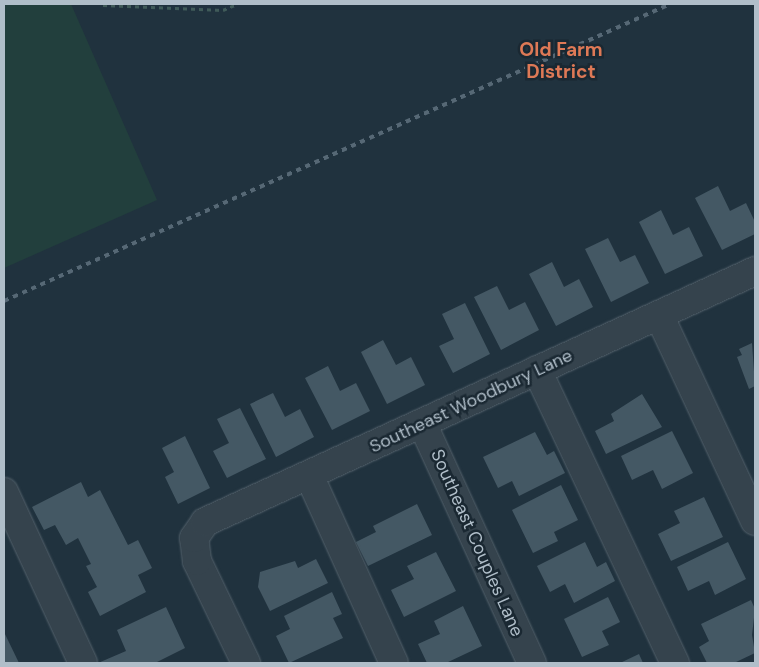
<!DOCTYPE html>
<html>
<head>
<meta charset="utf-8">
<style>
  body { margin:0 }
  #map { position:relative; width:759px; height:667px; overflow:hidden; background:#20323e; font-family:"DM Sans",sans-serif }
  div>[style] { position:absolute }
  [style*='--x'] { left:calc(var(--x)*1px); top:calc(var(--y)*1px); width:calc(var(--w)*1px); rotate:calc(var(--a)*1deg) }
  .green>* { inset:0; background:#223f3d }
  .building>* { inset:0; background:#445864 }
  .path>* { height:3px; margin-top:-1.5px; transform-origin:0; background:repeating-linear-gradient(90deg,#405b59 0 4px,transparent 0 8px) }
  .roads { filter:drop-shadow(0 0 1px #53616b) drop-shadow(0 0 1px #53616b) }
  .minor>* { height:28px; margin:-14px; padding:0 14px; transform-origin:14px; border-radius:14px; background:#35434d }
  .rail>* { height:4px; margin-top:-2px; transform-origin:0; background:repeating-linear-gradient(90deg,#566875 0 5px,transparent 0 10px) }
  span { translate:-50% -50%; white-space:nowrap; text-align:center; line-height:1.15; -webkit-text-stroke:5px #1a2832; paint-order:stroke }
  .street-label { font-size:18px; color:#b0bec9 }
  .neighbourhood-label { font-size:19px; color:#de7956; font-weight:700 }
  .frame { position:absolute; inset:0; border:5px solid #b0bec9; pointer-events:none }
</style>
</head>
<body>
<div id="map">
  <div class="green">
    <div style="clip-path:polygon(4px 4px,71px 4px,157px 200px,4px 268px)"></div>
  </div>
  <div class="building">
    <div style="clip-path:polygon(718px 186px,730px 211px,746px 203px,755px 222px,755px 234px,722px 250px,695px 198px)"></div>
    <div style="clip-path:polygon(661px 210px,673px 235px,689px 227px,703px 256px,665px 274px,639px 222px)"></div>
    <div style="clip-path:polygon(608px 238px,620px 262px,635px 255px,649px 283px,611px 302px,585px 249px)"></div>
    <div style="clip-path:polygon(552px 262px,564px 287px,579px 279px,593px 307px,556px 326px,529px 274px)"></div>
    <div style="clip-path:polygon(497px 286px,509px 310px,525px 302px,539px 330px,501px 350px,474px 297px)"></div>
    <div style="clip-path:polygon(465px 303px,490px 354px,453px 373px,439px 346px,454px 339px,442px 314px)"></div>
    <div style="clip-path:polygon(383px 340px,396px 365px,411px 357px,425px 385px,387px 404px,361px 352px)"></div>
    <div style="clip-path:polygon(752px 343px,755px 386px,749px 389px,737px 357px,742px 355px,739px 349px)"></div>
    <div style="clip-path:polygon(328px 366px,340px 391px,356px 383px,370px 411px,332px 430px,305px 378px)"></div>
    <div style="clip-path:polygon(273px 393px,285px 417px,300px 409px,314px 437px,276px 457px,250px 404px)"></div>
    <div style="clip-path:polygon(642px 394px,662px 427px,606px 454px,595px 431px,614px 421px,611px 414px)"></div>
    <div style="clip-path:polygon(240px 408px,266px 459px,227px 478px,213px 451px,229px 443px,217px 419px)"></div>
    <div style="clip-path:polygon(672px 431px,693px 473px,662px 489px,653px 470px,632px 480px,621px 456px)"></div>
    <div style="clip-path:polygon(535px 432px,547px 455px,554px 451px,565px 473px,519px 496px,512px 481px,498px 488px,483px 457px)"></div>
    <div style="clip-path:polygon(185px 436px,210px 488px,178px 504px,165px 477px,174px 472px,162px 448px)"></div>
    <div style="clip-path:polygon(81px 482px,88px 497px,100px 490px,128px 545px,138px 540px,152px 568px,138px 575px,146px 592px,100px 616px,88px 592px,97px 587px,86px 566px,91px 564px,78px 538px,66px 545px,55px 525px,44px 530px,32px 507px)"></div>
    <div style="clip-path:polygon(561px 485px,578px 520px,554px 532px,558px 541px,533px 553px,512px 510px)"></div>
    <div style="clip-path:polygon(704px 497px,723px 537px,671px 561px,658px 534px,680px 523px,674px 511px)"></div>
    <div style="clip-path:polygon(417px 504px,432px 535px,368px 566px,356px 542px,376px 532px,373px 526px)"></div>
    <div style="clip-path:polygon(585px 542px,597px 567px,606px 562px,615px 581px,574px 603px,565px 584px,550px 592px,537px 566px)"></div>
    <div style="clip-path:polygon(728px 542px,746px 579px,715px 595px,709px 581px,688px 591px,677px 567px)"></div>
    <div style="clip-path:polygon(436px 552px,456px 591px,404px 617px,391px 590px,414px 579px,407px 566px)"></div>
    <div style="clip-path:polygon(316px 559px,328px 583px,270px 611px,258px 587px,260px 572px,295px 561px,298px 568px)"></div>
    <div style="clip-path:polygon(332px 592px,342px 614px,333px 618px,343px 638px,289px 663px,276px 636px,290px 629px,284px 616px)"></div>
    <div style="clip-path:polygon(608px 597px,620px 622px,602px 631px,609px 645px,582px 657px,564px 619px)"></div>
    <div style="clip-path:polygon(751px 600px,755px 609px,752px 635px,755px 653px,734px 663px,707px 663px,699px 647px,709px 641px,701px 624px)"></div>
    <div style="clip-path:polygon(463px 606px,482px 646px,446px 663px,427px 663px,418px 644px,440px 634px,434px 621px)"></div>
    <div style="clip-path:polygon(166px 607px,185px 648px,155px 663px,98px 663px,126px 651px,117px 630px)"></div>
    <div style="clip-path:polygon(4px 632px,19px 663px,4px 663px)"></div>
    <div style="clip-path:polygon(639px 654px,643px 663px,620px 663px)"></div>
  </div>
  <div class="path">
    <div style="--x:103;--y:5;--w:120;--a:2.4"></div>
    <div style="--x:223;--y:10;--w:15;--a:-23"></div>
  </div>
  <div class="roads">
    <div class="minor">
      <div style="--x:659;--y:315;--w:227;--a:65"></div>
      <div style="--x:537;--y:370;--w:324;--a:64.8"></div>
      <div style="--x:422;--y:423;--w:264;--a:65.4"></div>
      <div style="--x:309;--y:475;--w:206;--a:65.7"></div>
      <div style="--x:4;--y:492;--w:188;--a:65.2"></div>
      <div style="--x:246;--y:663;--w:113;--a:-115.7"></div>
      <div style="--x:197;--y:561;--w:23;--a:-97"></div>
      <div style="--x:194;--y:538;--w:19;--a:-55"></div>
      <div style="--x:205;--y:522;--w:605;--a:-24.53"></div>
    </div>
  </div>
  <div class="rail">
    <div style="--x:4;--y:301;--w:729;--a:-24.03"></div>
  </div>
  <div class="street-label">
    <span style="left:471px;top:401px;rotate:-25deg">Southeast Woodbury Lane</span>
    <span style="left:477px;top:543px;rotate:66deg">Southeast Couples Lane</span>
  </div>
  <div class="neighbourhood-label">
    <span style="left:561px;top:61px">Old Farm<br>District</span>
  </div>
  <div class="frame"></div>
</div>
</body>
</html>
